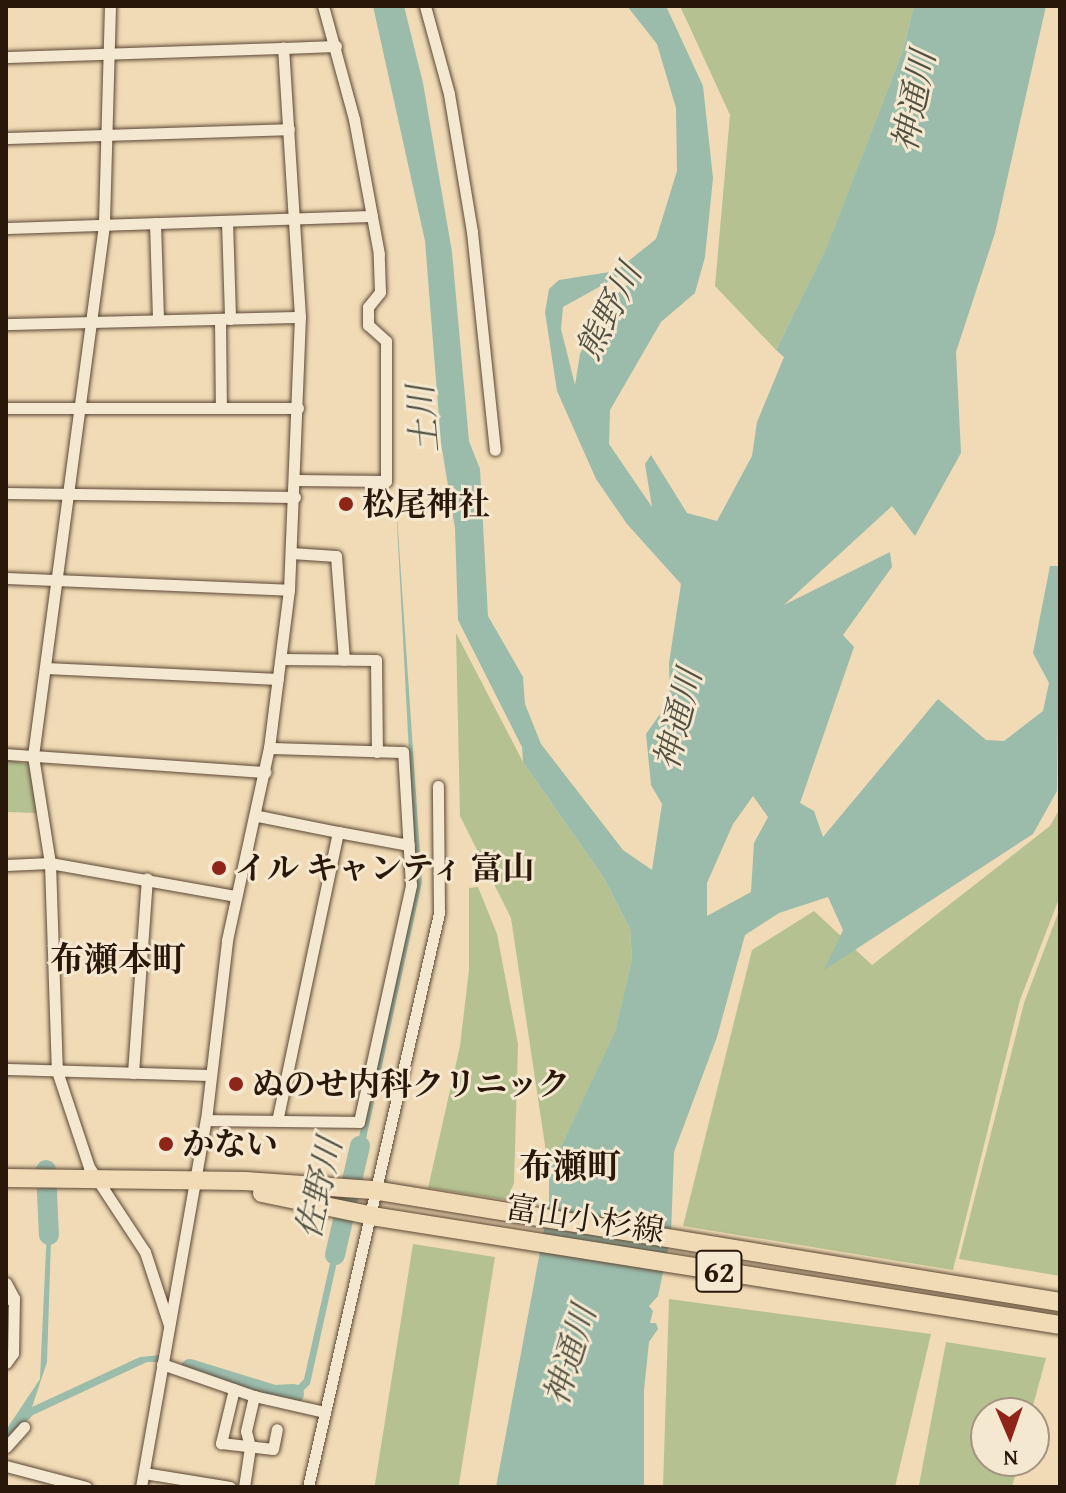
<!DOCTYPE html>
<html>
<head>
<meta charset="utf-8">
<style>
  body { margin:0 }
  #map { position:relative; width:1066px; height:1493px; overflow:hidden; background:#f0dbb6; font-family:"Gentium Book Plus","Noto Serif JP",serif }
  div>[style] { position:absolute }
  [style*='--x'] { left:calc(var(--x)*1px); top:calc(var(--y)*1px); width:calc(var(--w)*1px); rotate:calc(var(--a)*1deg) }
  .green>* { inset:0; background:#b6c191; transform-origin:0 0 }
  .water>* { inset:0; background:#9bbbab }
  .river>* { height:20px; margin:-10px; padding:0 10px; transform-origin:10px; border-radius:10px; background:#9bbbab }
  .roads { filter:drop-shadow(0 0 2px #5b4834) drop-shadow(0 0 2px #5b4834) }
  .minor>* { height:11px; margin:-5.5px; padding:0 5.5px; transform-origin:5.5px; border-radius:5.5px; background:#f5e8d0 }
  .primary>* { height:18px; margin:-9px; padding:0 9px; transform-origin:9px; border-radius:9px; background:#f0dbb6 }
  .dots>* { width:22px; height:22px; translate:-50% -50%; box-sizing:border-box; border:4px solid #f5e8d0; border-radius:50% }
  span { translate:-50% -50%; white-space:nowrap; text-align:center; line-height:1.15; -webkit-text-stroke:6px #f5e8d0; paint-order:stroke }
  .shield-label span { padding:2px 6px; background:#f5e8d0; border:2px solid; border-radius:6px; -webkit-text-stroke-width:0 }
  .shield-label { font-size:30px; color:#291709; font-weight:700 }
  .poi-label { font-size:32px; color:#291709; font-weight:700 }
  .left { translate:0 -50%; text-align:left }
  .street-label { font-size:32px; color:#291709 }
  .water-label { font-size:34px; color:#515042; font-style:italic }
  .neighbourhood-label { font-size:34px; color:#291709; font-weight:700 }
  .frame { position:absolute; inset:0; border:8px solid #291709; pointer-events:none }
  .north { position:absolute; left:970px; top:1397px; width:80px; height:80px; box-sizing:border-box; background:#f5e8d0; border:2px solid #a39480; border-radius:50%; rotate:178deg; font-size:22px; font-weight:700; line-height:32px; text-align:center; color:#291709 }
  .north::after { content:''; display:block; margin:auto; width:28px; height:36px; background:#8f2418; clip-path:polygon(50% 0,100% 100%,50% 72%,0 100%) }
</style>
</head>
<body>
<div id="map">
  <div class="green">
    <div style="clip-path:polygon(680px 6px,914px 6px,903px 50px,827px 248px,776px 350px,715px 286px,730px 115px)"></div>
    <div style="clip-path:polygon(456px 633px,523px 762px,604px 878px,630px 929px,632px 959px,615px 1033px,549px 1172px,511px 918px,460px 816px)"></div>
    <div style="clip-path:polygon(6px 759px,30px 765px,37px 813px,6px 812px)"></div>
    <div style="clip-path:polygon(1060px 808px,1060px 896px,1020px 1000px,953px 1270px,683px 1226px,752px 950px,814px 911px,872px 965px,1050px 826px)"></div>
    <div style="clip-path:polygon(478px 887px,497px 934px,518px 1044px,514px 1183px,507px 1200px,428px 1188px,460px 1046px,469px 970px,469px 888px)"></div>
    <div style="clip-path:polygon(1060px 908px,1060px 1276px,959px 1259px,1024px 1003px)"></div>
    <div style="left:413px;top:1244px;width:83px;height:248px;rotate:9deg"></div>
    <div style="clip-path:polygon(669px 1299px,931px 1334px,895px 1487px,663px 1487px)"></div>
    <div style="clip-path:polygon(946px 1342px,1046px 1358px,1031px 1413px,986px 1413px,986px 1461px,1019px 1461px,1012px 1487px,919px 1485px)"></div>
  </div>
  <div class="water">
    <div style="clip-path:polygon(evenodd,373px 6px,404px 6px,423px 83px,452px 252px,469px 441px,480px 469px,488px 616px,523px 677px,525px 704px,541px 744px,623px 850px,652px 870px,662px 804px,651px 785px,646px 734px,670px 700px,669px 663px,681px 584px,627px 524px,596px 479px,557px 391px,545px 312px,549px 289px,559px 280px,616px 271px,656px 239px,677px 171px,676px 108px,657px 44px,627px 6px,666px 6px,703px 86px,713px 178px,705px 257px,695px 293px,661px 322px,610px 410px,609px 444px,652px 507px,645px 464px,651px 455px,687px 513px,717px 521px,752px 456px,757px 422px,784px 357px,776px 350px,827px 247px,903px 50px,914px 6px,1046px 6px,995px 233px,956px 352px,961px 453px,915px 536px,892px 506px,784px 605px,890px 552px,892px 567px,843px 635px,854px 647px,800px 803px,814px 811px,823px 837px,938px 699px,986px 740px,1004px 741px,1043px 711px,1049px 683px,1033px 653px,1050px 566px,1060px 566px,1057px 791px,1033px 834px,824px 970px,843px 930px,828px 897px,779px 913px,745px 935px,717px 1037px,674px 1152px,671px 1235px,658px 1296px,649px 1306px,653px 1311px,650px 1323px,656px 1323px,658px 1329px,649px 1342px,644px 1390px,644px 1487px,496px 1487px,549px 1203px,549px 1172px,615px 1032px,632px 959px,630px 929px,604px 878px,523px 762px,522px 747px,458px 620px,455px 528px,441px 443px,425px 241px,373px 6px,617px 277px,632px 280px,597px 313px,580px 354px,575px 385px,561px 329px,563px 307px,617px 277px,373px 6px,753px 796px,768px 817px,754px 843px,751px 892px,707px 916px,707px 883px,733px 824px,753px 796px)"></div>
    <div style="clip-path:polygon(395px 486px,422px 882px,359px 1171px,351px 1172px,416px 887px)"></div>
    <div style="clip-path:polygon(48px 1207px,52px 1210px,47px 1362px,32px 1407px,140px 1357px,160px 1355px,159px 1362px,147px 1362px,33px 1415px,6px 1442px,6px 1430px,40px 1379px)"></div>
    <div style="clip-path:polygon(338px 1228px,344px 1230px,310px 1384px,296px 1398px,270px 1397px,270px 1390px,293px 1391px,304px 1379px)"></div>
  </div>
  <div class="river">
    <div style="--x:46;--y:1170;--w:65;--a:87.4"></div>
    <div style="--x:335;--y:1255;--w:112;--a:-77.1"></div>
    <div style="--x:190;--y:1369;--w:88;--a:17.2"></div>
    <div style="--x:274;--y:1395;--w:20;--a:-3"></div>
  </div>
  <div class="roads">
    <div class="minor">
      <div style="--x:110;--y:6;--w:219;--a:91.6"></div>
      <div style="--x:104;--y:225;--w:536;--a:97.62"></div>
      <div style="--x:33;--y:756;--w:108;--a:81"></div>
      <div style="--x:50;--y:863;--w:208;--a:88.1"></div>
      <div style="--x:57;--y:1071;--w:101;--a:71.6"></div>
      <div style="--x:89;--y:1167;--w:102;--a:56.6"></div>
      <div style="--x:145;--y:1252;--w:77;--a:71.8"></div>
      <div style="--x:425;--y:6;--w:91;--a:74.7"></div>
      <div style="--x:449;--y:94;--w:140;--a:80.5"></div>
      <div style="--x:472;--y:232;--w:219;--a:84"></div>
      <div style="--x:6;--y:57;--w:277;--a:-1.9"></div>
      <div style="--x:6;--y:138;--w:283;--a:-1.8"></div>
      <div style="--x:227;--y:221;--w:98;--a:88.2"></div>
      <div style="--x:155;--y:223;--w:97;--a:88.2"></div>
      <div style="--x:6;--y:228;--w:366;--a:-1.9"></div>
      <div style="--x:220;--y:319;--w:89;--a:89.4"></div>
      <div style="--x:6;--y:324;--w:294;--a:-1.4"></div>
      <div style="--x:6;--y:408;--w:292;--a:0"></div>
      <div style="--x:295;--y:480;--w:91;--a:0.6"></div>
      <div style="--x:386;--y:481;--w:140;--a:-90"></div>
      <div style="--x:386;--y:341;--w:24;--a:-138"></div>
      <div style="--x:368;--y:325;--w:18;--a:-90"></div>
      <div style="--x:368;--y:307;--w:19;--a:-51"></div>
      <div style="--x:380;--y:292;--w:38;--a:-92"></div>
      <div style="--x:379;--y:254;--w:137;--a:-100.5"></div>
      <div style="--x:354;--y:119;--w:117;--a:-105.3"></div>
      <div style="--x:6;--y:493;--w:289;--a:0.8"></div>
      <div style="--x:291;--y:553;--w:45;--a:3.8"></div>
      <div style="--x:336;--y:556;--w:104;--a:85.6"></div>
      <div style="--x:6;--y:578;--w:283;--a:2.4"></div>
      <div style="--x:281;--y:659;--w:95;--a:0.6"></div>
      <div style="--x:376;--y:660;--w:92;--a:89.4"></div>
      <div style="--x:46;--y:668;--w:232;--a:2.7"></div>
      <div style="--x:6;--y:754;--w:260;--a:4"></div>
      <div style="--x:258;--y:816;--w:82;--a:11.3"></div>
      <div style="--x:338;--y:832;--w:295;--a:101.9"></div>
      <div style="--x:338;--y:832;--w:72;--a:10.4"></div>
      <div style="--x:6;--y:865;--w:44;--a:-2.6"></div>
      <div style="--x:50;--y:863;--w:189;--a:10.1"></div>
      <div style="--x:6;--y:1069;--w:205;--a:1.7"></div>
      <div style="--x:133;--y:1073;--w:195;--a:-85.9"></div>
      <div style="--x:206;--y:1120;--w:153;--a:0.7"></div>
      <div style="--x:359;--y:1122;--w:243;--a:-77.6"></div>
      <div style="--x:411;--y:885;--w:133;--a:-93.4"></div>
      <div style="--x:403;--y:752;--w:134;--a:-178.3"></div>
      <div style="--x:6;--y:1283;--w:17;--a:62"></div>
      <div style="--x:6;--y:1299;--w:8;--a:-7"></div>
      <div style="--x:14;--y:1298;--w:55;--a:91"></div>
      <div style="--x:13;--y:1353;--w:12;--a:125"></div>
      <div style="--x:162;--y:1364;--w:97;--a:19.2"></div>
      <div style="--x:254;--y:1396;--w:73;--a:12.7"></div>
      <div style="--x:234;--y:1389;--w:56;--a:103.5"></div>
      <div style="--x:221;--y:1443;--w:52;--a:6.6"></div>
      <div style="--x:273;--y:1449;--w:20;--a:-79"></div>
      <div style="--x:6;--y:1447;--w:27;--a:-48"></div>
      <div style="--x:6;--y:1466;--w:83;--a:14.7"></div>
      <div style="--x:144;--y:1473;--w:87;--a:9.2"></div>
      <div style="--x:141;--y:1487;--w:373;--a:-80"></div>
      <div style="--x:206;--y:1120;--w:181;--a:-83.3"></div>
      <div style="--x:227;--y:940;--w:197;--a:-77.7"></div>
      <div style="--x:269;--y:748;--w:159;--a:-82.8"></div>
      <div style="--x:289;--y:590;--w:273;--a:-87.7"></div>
      <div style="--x:300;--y:317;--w:270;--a:-93.6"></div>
      <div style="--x:283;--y:48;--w:53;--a:-2.2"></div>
      <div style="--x:244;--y:1487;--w:40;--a:-81.5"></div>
      <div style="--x:250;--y:1447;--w:16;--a:-104"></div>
      <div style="--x:246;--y:1431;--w:36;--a:-77"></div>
      <div style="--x:308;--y:1487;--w:589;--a:-77.14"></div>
      <div style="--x:439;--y:913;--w:127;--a:-90.5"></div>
    </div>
    <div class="primary">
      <div style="--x:6;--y:1178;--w:239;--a:0.7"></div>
      <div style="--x:245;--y:1181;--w:128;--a:4"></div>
      <div style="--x:373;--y:1190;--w:696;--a:9.26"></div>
      <div style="--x:262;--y:1193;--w:118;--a:11.7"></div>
      <div style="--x:378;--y:1217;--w:690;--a:9"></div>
    </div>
  </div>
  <div class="dots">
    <div style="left:346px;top:504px;background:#8f2418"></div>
    <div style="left:219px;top:868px;background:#8f2418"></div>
    <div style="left:236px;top:1084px;background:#8f2418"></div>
    <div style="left:166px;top:1144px;background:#8f2418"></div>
  </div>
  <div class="shield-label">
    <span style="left:719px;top:1271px">62</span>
  </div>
  <div class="poi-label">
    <span class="left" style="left:362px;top:504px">松尾神社</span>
    <span class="left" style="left:235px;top:868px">イル キャンティ 富山</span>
    <span class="left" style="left:252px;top:1084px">ぬのせ内科クリニック</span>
    <span class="left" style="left:182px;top:1144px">かない</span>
  </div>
  <div class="street-label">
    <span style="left:585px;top:1219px;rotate:9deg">富山小杉線</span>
  </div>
  <div class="water-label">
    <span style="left:913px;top:101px;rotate:-79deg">神通川</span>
    <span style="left:608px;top:311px;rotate:-63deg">熊野川</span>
    <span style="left:422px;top:419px;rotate:-95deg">土川</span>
    <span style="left:677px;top:719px;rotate:-76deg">神通川</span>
    <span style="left:318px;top:1188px;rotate:-77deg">佐野川</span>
    <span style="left:569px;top:1355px;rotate:-73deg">神通川</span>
  </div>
  <div class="neighbourhood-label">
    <span style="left:118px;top:959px">布瀬本町</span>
    <span style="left:570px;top:1166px">布瀬町</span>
  </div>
  <div class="frame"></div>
  <div class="north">N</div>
</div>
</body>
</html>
